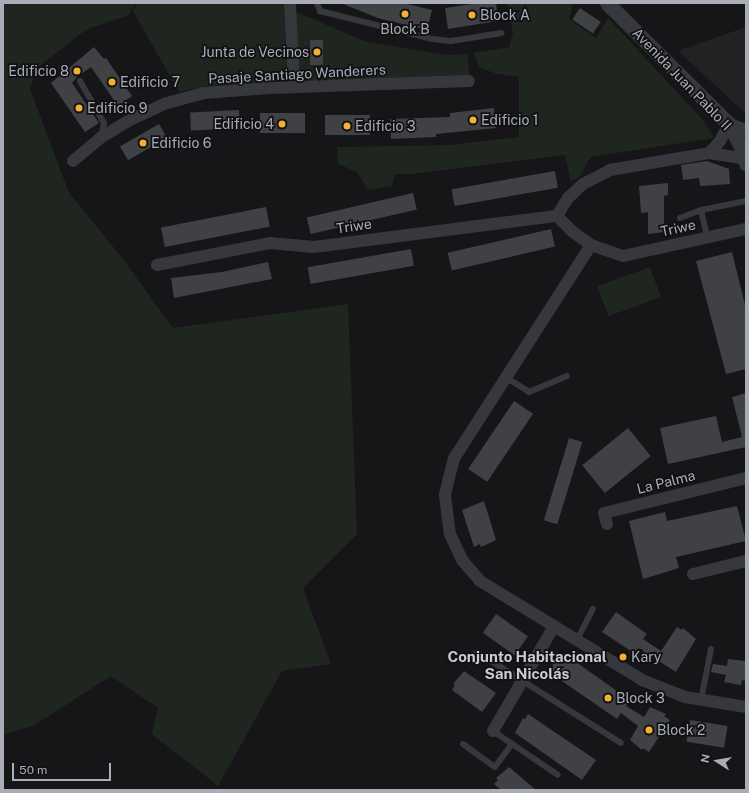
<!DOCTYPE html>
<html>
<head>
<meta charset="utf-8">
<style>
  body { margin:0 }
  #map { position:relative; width:749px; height:793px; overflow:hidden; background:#161618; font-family:"Public Sans",sans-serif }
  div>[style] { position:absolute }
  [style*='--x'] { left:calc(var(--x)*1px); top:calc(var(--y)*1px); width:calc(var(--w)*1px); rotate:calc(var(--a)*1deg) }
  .built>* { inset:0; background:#222225 }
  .green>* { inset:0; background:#1e261f; transform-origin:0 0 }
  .building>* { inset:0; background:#404145; transform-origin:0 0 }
  .service>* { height:6px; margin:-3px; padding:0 3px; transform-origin:3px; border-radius:3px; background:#37383d }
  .minor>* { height:12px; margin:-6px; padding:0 6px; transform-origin:6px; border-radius:6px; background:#37383d }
  .tertiary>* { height:15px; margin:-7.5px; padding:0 7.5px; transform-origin:7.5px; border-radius:7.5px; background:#37383d }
  .dots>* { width:11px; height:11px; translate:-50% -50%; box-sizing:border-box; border:2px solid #111113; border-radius:50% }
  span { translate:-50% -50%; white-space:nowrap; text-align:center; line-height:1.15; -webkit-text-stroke:3.5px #111113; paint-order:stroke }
  .poi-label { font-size:14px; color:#a8adb8 }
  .left { translate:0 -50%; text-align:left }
  .right { translate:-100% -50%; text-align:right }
  .street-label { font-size:14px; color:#a8adb8 }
  .neighbourhood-label { font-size:15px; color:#c9ccd4; font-weight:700 }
  .frame { position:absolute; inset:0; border:4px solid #a8adb8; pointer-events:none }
  .north { position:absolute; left:697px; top:741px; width:40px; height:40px; -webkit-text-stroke:3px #111113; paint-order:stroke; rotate:282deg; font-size:11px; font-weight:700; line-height:16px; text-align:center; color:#a8adb8 }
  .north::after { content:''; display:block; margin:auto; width:14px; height:18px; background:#a8adb8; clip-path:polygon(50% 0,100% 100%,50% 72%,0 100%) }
  .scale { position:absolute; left:12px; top:763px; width:99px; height:18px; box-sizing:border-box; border:2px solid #a8adb8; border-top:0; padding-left:5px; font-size:12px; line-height:14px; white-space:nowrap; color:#a8adb8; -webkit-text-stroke:3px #111113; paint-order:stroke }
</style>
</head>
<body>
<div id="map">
  <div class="built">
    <div style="clip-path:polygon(746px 27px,746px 114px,678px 51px)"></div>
  </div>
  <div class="green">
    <div style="clip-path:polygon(3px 3px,135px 3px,129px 15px,87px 29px,36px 69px,30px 89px,69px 193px,120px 255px,173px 328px,348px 304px,357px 534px,303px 588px,331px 664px,282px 671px,218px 786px,152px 734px,158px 708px,111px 676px,33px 726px,3px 735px)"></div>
    <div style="clip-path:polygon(137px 3px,284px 3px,287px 74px,279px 82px,207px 86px,179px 92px,133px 11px)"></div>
    <div style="clip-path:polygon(507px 3px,573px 3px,569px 19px,596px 38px,608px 18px,702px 119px,713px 135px,713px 138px,590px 157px,581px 175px,571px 182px,565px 155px,411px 174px,395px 174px,392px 186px,368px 190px,357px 172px,338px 164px,337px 147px,449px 145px,519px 137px,519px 77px,494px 73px,479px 67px,474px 53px,509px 47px,513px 34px)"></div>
    <div style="clip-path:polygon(296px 12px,367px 42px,448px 55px,468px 54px,469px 76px,308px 81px,299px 73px)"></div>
    <div style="left:650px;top:267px;width:32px;height:56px;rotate:70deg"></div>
  </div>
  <div class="building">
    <div style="clip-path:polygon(403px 3px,432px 10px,427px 30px,378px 18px,343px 4px)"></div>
    <div style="clip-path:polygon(479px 3px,496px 3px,498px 21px,448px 29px,445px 8px)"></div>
    <div style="left:580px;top:8px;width:25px;height:14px;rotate:34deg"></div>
    <div style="left:310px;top:40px;width:13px;height:25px"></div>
    <div style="clip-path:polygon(94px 47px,104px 59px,106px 58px,132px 96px,118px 106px,91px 67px,77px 77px,72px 83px,99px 123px,85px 132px,51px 83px)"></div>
    <div style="clip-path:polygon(494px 108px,496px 128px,436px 134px,436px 137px,391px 139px,390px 119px,450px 117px,450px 113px)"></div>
    <div style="left:239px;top:110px;width:18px;height:49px;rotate:87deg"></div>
    <div style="left:305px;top:113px;width:20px;height:45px;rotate:90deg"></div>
    <div style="left:370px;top:115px;width:20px;height:45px;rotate:90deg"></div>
    <div style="left:159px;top:124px;width:16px;height:45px;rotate:60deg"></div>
    <div style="clip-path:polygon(707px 161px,729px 169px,730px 184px,700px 186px,699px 178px,683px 180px,681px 165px)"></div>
    <div style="left:555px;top:171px;width:17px;height:105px;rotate:80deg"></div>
    <div style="clip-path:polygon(668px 183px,668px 195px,664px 196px,664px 232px,648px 234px,648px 212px,641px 213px,639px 186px)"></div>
    <div style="left:413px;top:193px;width:17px;height:109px;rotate:77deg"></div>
    <div style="left:266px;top:207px;width:20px;height:107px;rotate:79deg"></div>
    <div style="left:551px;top:229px;width:18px;height:106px;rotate:77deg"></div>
    <div style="left:411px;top:249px;width:17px;height:105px;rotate:80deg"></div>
    <div style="clip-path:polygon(732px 252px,746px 309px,746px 369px,726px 374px,696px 261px)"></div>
    <div style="clip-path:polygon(268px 262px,272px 279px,174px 298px,171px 278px,222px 272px)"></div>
    <div style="clip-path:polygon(746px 393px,746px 447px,668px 464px,660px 428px,716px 416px,722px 442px,742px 437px,732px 397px)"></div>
    <div style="left:514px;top:401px;width:23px;height:82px;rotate:34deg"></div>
    <div style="left:628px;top:428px;width:36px;height:59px;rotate:51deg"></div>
    <div style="left:569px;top:438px;width:14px;height:86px;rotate:17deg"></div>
    <div style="clip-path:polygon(484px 501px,496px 540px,481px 547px,480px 544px,474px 547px,462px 510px)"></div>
    <div style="clip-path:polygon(737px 506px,746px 541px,676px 557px,679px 568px,643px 579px,629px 521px,665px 512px,667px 521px)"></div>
    <div style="clip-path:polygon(616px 612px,647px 634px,643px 639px,661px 651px,677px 627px,682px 630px,683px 628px,696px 639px,676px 672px,638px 648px,634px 653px,602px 632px)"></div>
    <div style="left:496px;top:614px;width:39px;height:23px;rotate:35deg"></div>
    <div style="clip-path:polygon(563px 653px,630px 700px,626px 706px,644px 717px,650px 707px,666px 714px,664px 716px,670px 720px,649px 752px,643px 748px,642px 750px,630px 740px,638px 726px,621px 713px,617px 719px,549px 672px,557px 657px,559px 659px)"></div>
    <div style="clip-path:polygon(728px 659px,745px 661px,746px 681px,742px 680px,741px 685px,724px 682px,726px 675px,711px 672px,713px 664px,727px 666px)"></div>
    <div style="clip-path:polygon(464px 671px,496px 693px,482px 712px,452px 690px,455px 685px,453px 684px)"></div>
    <div style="clip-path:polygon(528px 714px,596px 760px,582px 780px,515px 733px,523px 718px,525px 719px)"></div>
    <div style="left:690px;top:720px;width:38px;height:22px;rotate:9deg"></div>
    <div style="clip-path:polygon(509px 767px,536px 790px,501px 790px,494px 784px,498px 780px,496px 778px)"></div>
  </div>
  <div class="service">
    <div style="--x:317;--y:3;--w:9;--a:69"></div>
    <div style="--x:320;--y:11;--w:115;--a:14"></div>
    <div style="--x:432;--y:39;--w:19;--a:6"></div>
    <div style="--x:451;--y:41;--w:51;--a:-9.1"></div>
    <div style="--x:80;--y:81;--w:48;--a:60.3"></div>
    <div style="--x:104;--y:123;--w:14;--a:102"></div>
    <div style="--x:701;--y:210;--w:28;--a:77"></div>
    <div style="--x:680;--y:218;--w:22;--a:-21"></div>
    <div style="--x:701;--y:210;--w:46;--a:-11.3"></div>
    <div style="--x:507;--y:378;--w:26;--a:32"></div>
    <div style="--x:529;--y:392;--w:41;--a:-22.8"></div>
    <div style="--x:577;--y:640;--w:35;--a:-63"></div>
    <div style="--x:477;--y:652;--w:170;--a:32.3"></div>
    <div style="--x:701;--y:700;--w:52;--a:-78.9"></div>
    <div style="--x:493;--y:731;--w:78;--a:34.1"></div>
    <div style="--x:463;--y:744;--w:39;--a:36"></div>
    <div style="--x:495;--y:767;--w:29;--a:-54"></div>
  </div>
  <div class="minor">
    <div style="--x:290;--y:3;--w:84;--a:87.3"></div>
    <div style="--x:709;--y:153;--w:16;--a:-47"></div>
    <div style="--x:720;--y:141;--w:19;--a:-62"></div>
    <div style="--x:729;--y:124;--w:18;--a:19"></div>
    <div style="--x:73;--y:161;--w:35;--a:-40"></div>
    <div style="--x:100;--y:138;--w:37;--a:-31"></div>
    <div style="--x:132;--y:119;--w:38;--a:-25"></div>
    <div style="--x:167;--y:103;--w:38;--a:-15"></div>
    <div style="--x:204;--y:93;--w:66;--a:-4.3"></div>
    <div style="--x:270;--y:88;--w:199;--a:-2"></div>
    <div style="--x:557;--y:216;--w:21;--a:-59"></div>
    <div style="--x:568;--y:198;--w:21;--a:-43"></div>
    <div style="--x:583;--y:184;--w:30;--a:-27"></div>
    <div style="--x:610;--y:170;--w:100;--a:-9.7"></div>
    <div style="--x:709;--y:153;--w:36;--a:9"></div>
    <div style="--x:557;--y:216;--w:23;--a:45"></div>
    <div style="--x:573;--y:232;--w:22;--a:36"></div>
    <div style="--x:591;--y:245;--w:34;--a:19"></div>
    <div style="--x:623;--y:256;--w:126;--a:-12.4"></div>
    <div style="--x:591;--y:245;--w:253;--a:122.7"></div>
    <div style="--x:454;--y:458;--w:38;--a:104"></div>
    <div style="--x:445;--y:495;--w:39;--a:83"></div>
    <div style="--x:450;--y:534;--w:29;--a:65"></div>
    <div style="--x:462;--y:560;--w:28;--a:49"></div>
    <div style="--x:480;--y:581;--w:190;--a:31.4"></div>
    <div style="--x:642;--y:680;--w:46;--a:21.6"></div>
    <div style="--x:685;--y:697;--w:62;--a:9.3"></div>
    <div style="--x:157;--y:265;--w:115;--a:-11"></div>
    <div style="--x:270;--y:243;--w:44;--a:5.2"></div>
    <div style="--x:314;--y:247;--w:245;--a:-7.3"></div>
    <div style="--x:607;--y:524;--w:11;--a:-105"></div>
    <div style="--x:604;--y:513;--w:146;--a:-13.8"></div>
    <div style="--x:693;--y:574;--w:55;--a:-13.8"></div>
    <div style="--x:493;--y:731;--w:121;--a:-59.8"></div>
  </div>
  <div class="tertiary">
    <div style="--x:607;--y:3;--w:172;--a:44.8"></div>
    <div style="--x:729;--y:124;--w:26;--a:62"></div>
    <div style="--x:741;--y:147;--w:17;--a:73"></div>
  </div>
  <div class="dots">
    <div style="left:405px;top:14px;background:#f2b134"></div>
    <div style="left:472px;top:15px;background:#f2b134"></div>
    <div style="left:317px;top:52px;background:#f2b134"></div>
    <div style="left:77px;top:71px;background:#f2b134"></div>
    <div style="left:112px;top:82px;background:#f2b134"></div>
    <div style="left:79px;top:108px;background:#f2b134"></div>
    <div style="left:473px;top:120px;background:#f2b134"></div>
    <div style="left:282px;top:124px;background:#f2b134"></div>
    <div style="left:347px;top:126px;background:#f2b134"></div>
    <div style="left:143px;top:143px;background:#f2b134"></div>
    <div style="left:623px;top:657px;background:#f2b134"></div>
    <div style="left:608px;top:698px;background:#f2b134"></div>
    <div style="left:649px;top:730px;background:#f2b134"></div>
  </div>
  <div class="poi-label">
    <span class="left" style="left:480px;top:15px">Block A</span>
    <span style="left:405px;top:29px">Block B</span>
    <span class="right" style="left:309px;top:52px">Junta de Vecinos</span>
    <span class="right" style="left:69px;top:71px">Edificio 8</span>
    <span class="left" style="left:120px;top:82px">Edificio 7</span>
    <span class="left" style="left:87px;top:108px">Edificio 9</span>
    <span class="left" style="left:481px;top:120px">Edificio 1</span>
    <span class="right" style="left:274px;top:124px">Edificio 4</span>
    <span class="left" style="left:355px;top:126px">Edificio 3</span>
    <span class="left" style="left:151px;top:143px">Edificio 6</span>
    <span class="left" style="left:631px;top:657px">Kary</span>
    <span class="left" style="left:616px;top:698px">Block 3</span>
    <span class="left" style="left:657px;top:730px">Block 2</span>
  </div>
  <div class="street-label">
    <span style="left:297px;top:74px;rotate:-3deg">Pasaje Santiago Wanderers</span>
    <span style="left:682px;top:79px;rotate:46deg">Avenida Juan Pablo II</span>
    <span style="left:354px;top:226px;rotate:-8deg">Triwe</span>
    <span style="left:678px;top:228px;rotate:-12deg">Triwe</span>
    <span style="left:666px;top:482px;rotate:-14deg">La Palma</span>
  </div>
  <div class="neighbourhood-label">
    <span style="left:527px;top:665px">Conjunto Habitacional<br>San Nicolás</span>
  </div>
  <div class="frame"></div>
  <div class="north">N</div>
  <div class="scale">50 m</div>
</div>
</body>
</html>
